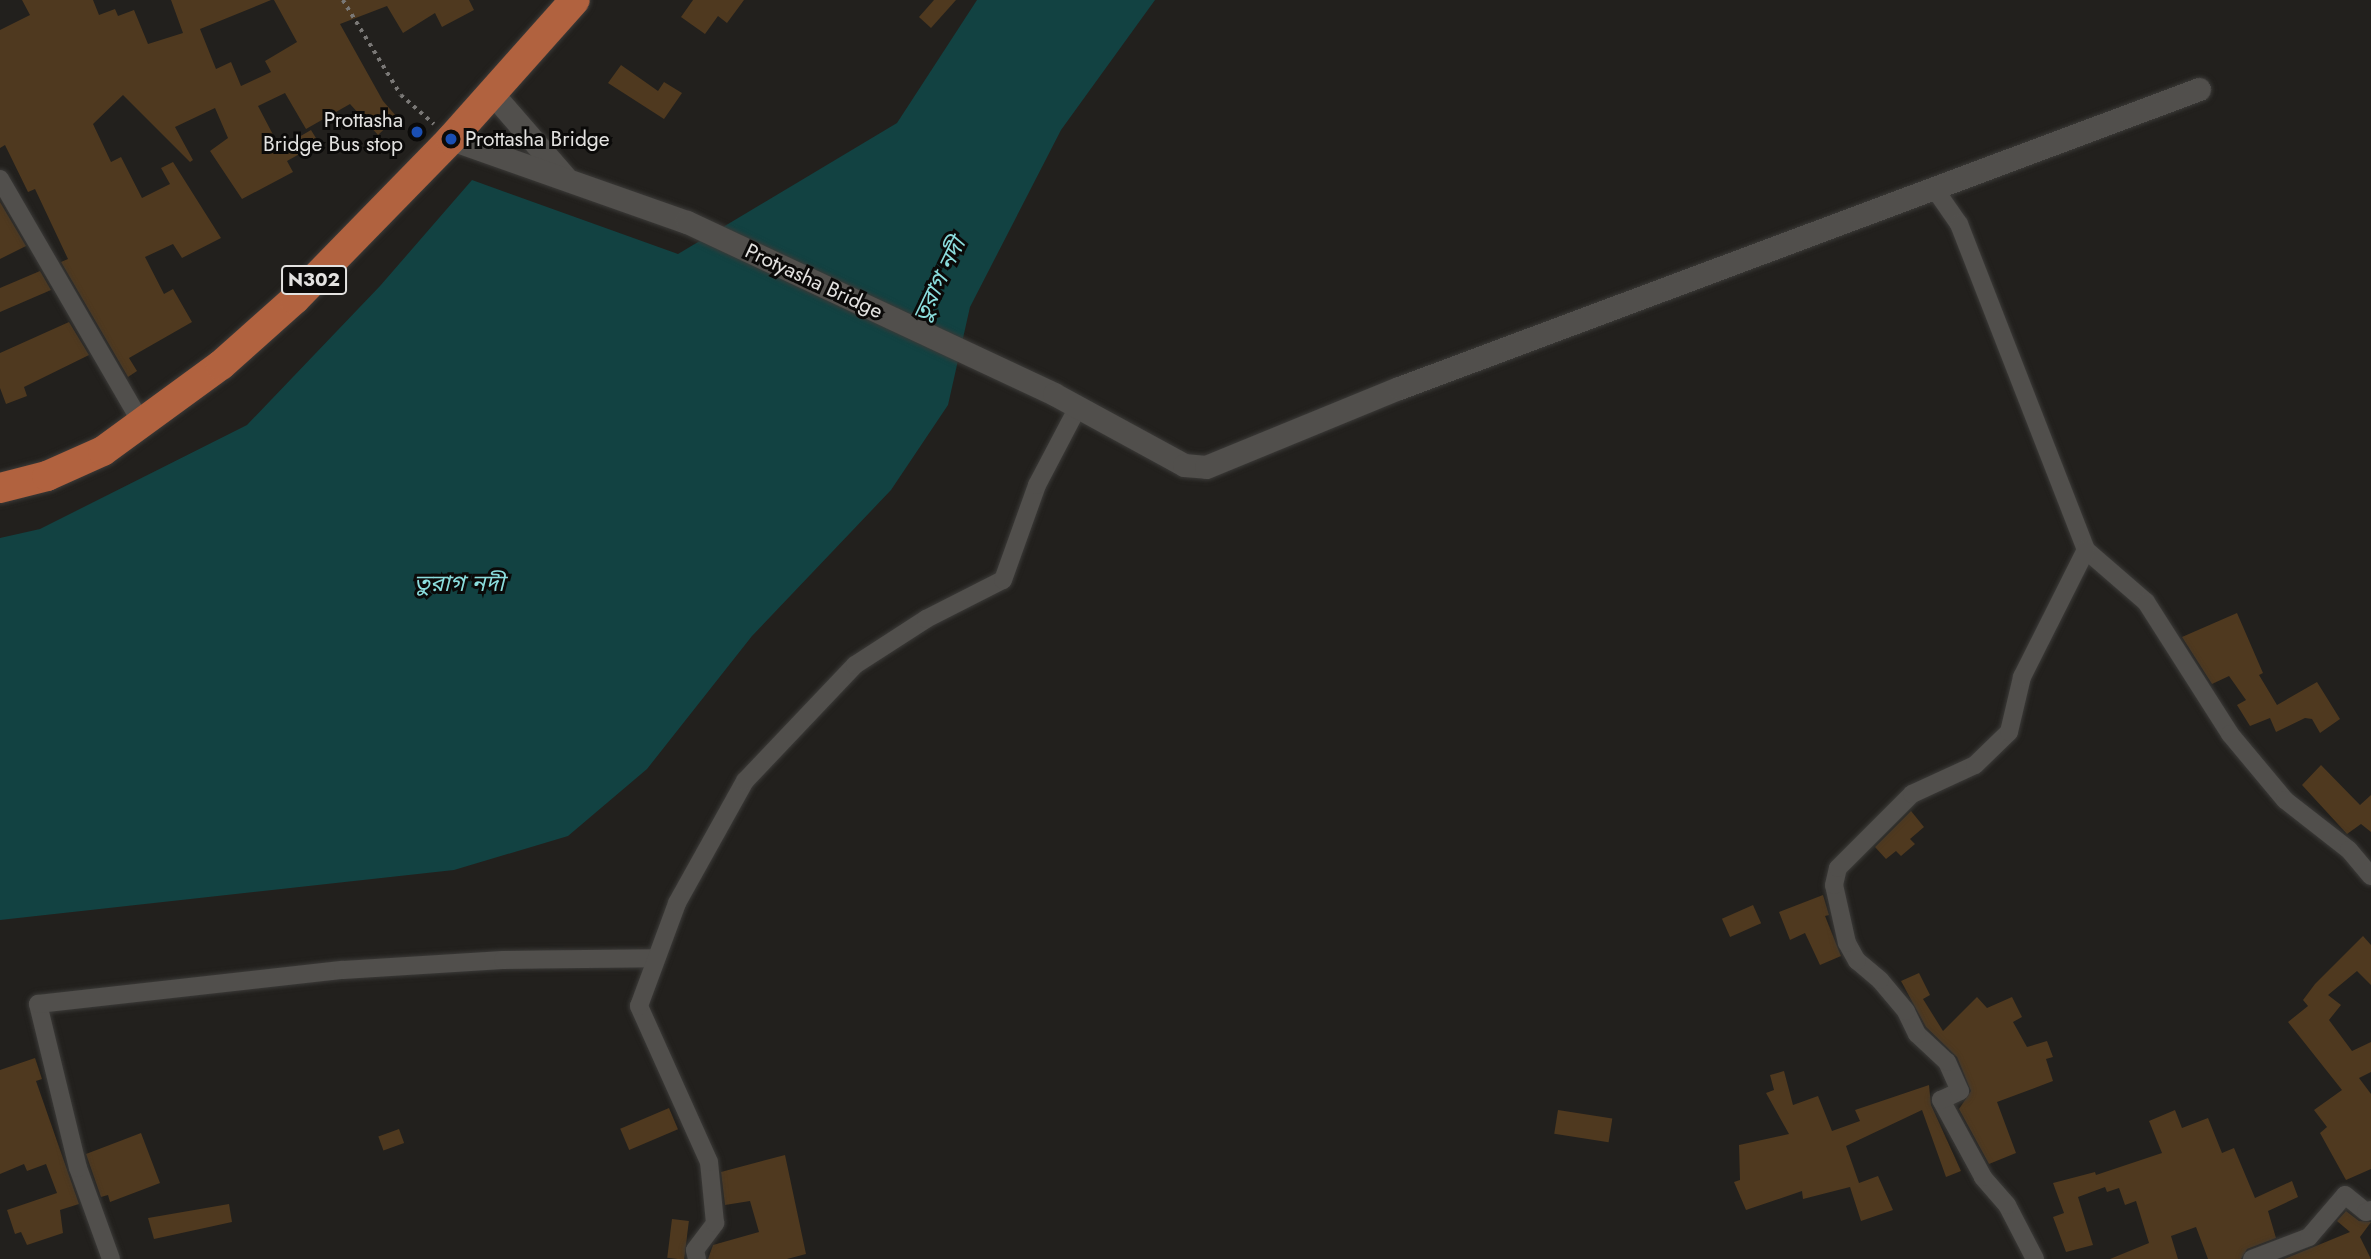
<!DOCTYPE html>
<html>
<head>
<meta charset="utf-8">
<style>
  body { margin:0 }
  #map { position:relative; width:2371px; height:1259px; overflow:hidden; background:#22201d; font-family:Jost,"Noto Sans Bengali",sans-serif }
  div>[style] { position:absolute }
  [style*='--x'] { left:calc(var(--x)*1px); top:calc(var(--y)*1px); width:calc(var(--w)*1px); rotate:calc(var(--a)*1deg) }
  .water>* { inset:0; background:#124242 }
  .building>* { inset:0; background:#4f391f; transform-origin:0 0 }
  .path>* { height:3.5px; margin-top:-1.75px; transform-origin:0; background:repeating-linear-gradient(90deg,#7a7876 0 3.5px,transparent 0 8.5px) }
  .roads { filter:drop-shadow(0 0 2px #3b3a38) drop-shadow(0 0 2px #3b3a38) }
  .minor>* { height:18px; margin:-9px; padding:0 9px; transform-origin:9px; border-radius:9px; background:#514f4c }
  .tertiary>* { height:23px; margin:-11.5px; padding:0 11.5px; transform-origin:11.5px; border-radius:11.5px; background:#514f4c }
  .trunk>* { height:30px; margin:-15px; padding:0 15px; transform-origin:15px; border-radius:15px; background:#b1623f }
  .dots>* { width:19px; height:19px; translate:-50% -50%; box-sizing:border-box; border:4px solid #0b0a09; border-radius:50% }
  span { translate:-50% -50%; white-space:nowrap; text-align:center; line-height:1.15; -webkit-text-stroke:6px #0b0a09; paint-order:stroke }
  .shield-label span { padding:2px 5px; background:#0b0a09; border:2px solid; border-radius:5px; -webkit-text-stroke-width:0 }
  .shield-label { font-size:19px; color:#e3e2e0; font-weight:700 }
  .poi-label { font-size:21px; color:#e3e2e0 }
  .right { translate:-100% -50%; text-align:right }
  .left { translate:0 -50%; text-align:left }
  .street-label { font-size:21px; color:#e3e2e0 }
  .water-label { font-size:23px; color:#8bdddd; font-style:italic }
</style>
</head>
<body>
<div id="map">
  <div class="water">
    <div style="clip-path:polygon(977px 0,1155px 0,1061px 130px,970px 307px,948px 405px,891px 490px,752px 636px,647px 769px,568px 836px,454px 870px,0 920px,0 538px,40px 529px,247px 425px,380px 286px,472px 180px,678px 254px,897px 123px)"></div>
  </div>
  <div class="building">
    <div style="clip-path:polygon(22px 0,93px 0,99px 15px,115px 9px,118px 16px,134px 10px,148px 44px,183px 33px,171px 0,271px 0,200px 29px,216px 69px,231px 62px,241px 86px,271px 72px,265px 61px,297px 42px,274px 0,469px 0,474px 10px,442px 27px,435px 13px,403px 33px,387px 6px,340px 24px,383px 101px,397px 117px,378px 135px,350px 104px,306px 129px,285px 93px,258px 106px,280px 148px,311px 130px,319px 143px,287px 161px,293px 172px,242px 199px,210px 151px,228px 138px,215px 108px,175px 127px,193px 160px,190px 162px,123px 95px,93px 124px,111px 162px,121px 157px,142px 198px,170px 184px,161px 168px,173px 162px,221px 238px,182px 258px,173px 244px,145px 257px,164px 294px,173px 289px,192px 322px,129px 358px,137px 371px,128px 377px,61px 262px,68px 259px,35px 189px,28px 192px,5px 145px,0 148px,0 30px,30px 15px)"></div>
    <div style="clip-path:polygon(693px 0,744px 0,727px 23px,718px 16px,705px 34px,681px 17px)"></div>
    <div style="clip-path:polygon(934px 0,956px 0,931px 28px,919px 17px)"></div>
    <div style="clip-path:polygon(621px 65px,658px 91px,664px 82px,682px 93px,664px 119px,608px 83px)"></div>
    <div style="clip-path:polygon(0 202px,26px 246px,0 259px)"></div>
    <div style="clip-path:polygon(40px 271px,51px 290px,0 312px,0 288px)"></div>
    <div style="clip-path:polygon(69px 322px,89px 355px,24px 387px,27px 396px,6px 404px,0 388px,0 353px)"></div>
    <div style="clip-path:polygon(2237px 613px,2263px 673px,2259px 675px,2277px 705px,2317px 682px,2340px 719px,2320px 733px,2312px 719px,2305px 718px,2276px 732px,2270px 718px,2250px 726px,2237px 705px,2246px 700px,2229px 676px,2212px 684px,2182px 637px)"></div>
    <div style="clip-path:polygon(2321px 765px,2360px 805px,2371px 795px,2371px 832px,2361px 824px,2347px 834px,2302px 785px)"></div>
    <div style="clip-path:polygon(1911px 811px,1924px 827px,1910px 839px,1915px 844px,1901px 856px,1896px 851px,1886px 859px,1875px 847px)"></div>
    <div style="clip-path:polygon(1823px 895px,1829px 915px,1825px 916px,1841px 956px,1820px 965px,1805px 933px,1790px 940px,1779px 912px)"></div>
    <div style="left:1753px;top:905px;width:20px;height:34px;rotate:66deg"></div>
    <div style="clip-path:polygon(2363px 936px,2371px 945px,2371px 985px,2357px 971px,2328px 995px,2341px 1005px,2329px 1020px,2352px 1051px,2371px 1042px,2371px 1072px,2359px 1078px,2371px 1094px,2371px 1169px,2346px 1180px,2320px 1133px,2327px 1127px,2314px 1110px,2342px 1090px,2288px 1022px,2308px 1006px,2303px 1000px,2315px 984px)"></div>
    <div style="clip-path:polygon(1919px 973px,1930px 995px,1923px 999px,1943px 1031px,1977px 997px,1987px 1008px,2012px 997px,2022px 1017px,2013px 1022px,2027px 1047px,2047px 1041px,2053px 1057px,2046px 1059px,2053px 1081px,1997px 1102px,2016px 1153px,1989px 1164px,1959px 1109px,1971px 1091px,1957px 1057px,1926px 1027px,1901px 981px)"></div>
    <div style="clip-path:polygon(35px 1058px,42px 1079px,36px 1081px,79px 1204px,60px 1210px,63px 1233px,27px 1245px,21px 1232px,15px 1234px,7px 1210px,57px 1193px,46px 1164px,27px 1171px,24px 1164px,0 1174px,0 1070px)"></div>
    <div style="clip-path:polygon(1784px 1071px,1793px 1105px,1818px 1096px,1832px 1131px,1860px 1121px,1855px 1110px,1929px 1085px,1931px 1105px,1961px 1171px,1946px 1177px,1922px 1110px,1846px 1146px,1859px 1183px,1878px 1176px,1893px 1210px,1861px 1221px,1850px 1187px,1803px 1199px,1802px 1191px,1746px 1210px,1734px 1182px,1740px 1180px,1739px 1145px,1789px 1134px,1766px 1093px,1774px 1090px,1770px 1075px)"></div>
    <div style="left:669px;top:1108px;width:23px;height:53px;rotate:67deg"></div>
    <div style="left:1558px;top:1110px;width:55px;height:24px;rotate:9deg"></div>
    <div style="clip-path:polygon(2175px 1110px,2182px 1128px,2208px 1118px,2222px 1153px,2234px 1148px,2255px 1198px,2292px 1181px,2298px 1197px,2268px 1211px,2276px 1238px,2247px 1249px,2241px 1259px,2208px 1259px,2196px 1227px,2171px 1236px,2178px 1259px,2110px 1259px,2149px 1243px,2136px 1201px,2125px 1205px,2119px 1188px,2107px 1192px,2105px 1187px,2078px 1197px,2093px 1245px,2066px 1252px,2053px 1217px,2064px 1213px,2053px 1183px,2095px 1172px,2096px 1175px,2162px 1153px,2149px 1121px)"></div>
    <div style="left:399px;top:1129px;width:15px;height:22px;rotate:70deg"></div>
    <div style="clip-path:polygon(141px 1133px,160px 1183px,110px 1202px,108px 1195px,101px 1197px,86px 1154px)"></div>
    <div style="clip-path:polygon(785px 1155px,806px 1254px,787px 1259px,708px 1259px,713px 1245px,759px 1232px,750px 1201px,725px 1205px,721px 1172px)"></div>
    <div style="clip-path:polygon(229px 1204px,232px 1222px,154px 1239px,148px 1218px)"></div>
    <div style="clip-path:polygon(2346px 1211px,2359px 1221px,2371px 1222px,2360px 1237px,2371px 1259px,2284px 1259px,2350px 1232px,2337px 1221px)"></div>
    <div style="left:672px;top:1219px;width:17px;height:39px;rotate:7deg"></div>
  </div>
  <div class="path">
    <div style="--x:343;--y:0;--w:111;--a:58.6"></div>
    <div style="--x:401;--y:95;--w:44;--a:41.3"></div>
  </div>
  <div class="roads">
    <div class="minor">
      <div style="--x:0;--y:179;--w:285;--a:59.9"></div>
      <div style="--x:1934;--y:188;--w:44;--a:55.2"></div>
      <div style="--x:1959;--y:224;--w:350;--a:68.7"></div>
      <div style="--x:2086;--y:550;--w:79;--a:40.9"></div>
      <div style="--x:2146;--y:602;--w:156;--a:57.5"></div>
      <div style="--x:2230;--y:734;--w:86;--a:50.2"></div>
      <div style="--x:2285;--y:800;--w:81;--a:38"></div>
      <div style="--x:2349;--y:850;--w:34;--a:50"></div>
      <div style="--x:111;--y:1259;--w:97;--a:-109.9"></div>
      <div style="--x:78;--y:1168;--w:169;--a:-103.7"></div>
      <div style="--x:38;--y:1004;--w:307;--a:-6.4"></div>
      <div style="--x:343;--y:970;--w:160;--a:-3.6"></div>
      <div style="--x:503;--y:960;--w:153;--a:-0.7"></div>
      <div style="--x:697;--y:1259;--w:9;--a:-103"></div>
      <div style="--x:695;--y:1250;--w:34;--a:-53"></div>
      <div style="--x:715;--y:1223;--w:61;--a:-95.6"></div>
      <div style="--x:709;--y:1162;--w:171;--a:-114.2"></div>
      <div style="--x:639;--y:1006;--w:110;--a:-69.7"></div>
      <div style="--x:677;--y:903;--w:140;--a:-60.9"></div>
      <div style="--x:745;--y:781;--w:160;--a:-46.5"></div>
      <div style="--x:855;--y:665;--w:85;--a:-32.9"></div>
      <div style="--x:926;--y:619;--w:86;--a:-26.9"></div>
      <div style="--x:1003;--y:580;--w:101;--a:-70.3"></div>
      <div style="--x:1037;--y:485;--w:88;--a:-62.3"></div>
      <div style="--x:2035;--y:1259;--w:61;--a:-117.4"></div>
      <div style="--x:2007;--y:1205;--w:37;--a:-131"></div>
      <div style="--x:1983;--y:1177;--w:88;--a:-118.6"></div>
      <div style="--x:1941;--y:1100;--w:21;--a:-25"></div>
      <div style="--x:1960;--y:1091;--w:32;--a:-114"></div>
      <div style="--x:1947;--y:1062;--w:41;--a:-137"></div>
      <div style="--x:1917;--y:1034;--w:25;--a:-116"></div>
      <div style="--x:1906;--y:1011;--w:40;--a:-130"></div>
      <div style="--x:1880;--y:980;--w:30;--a:-140"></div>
      <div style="--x:1857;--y:961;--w:21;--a:-119"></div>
      <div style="--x:1847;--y:943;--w:59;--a:-102.6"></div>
      <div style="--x:1834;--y:885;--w:17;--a:-77"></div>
      <div style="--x:1838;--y:868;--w:105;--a:-45"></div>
      <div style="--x:1912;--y:794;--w:69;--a:-24.7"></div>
      <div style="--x:1975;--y:765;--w:47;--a:-44.1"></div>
      <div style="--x:2009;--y:732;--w:57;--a:-76.7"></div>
      <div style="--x:2022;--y:677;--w:142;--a:-63.3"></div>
      <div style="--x:2252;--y:1259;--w:61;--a:-21.1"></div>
      <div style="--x:2309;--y:1237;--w:55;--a:-49.4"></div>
      <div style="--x:2345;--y:1195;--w:27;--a:39"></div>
      <div style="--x:2366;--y:1212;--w:5;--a:-22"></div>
    </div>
    <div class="tertiary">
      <div style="--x:492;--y:93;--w:110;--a:49.1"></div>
      <div style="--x:451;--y:139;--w:250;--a:19.4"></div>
      <div style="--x:687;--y:222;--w:405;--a:25.1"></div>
      <div style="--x:1054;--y:394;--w:148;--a:28.6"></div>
      <div style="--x:1184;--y:465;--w:22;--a:5"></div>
      <div style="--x:1206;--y:467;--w:209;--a:-22.3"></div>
      <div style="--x:1399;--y:388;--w:854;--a:-20.49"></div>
    </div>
    <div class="trunk">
      <div style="--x:0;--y:488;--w:49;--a:-14.3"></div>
      <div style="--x:47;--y:476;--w:61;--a:-24.1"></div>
      <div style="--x:103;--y:451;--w:146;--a:-36.1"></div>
      <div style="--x:221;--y:365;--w:99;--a:-41.7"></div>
      <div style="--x:295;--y:299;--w:223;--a:-45.7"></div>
      <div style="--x:451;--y:139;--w:186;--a:-48.3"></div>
    </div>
  </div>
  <div class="dots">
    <div style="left:417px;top:132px;background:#1a4fb4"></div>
    <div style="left:451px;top:139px;background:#1a4fb4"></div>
  </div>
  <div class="shield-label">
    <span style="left:314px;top:280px">N302</span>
  </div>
  <div class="poi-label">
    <span class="right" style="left:403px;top:132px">Prottasha<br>Bridge Bus stop</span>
    <span class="left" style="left:465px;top:139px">Prottasha Bridge</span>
  </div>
  <div class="street-label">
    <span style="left:814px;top:281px;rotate:25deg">Protyasha Bridge</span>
  </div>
  <div class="water-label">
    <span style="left:939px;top:280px;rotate:-64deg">তুরাগ নদী</span>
    <span style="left:459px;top:583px">তুরাগ নদী</span>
  </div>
</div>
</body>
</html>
